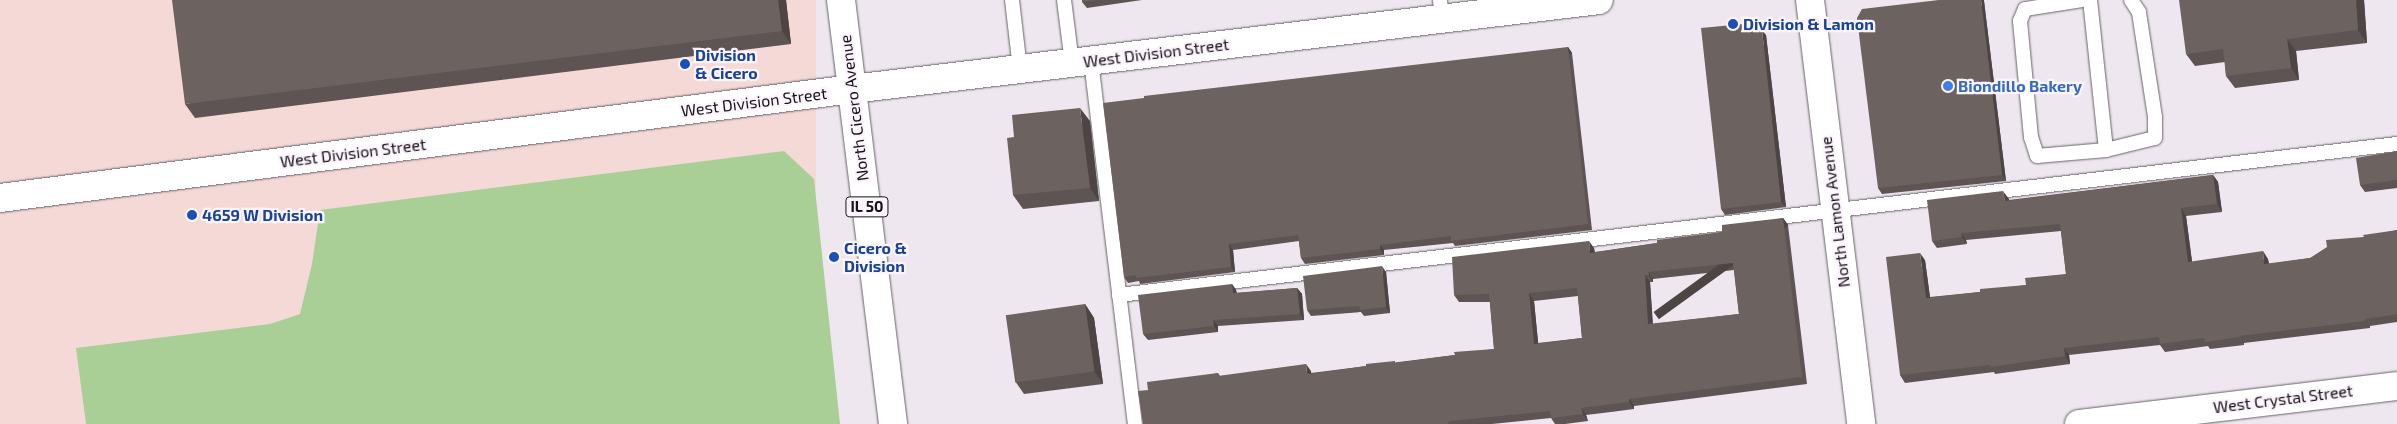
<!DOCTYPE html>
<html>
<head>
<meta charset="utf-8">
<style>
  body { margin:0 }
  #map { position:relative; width:2397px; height:424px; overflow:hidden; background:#efe7ef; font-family:"Exo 2",sans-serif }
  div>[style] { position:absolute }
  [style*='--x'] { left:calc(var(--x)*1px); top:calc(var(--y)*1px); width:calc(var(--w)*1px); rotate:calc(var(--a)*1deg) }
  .industrial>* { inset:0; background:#f4d9d7; transform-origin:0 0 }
  .green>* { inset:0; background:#a9ce96 }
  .roads { filter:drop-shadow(0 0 1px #676168) drop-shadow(0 0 1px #676168) }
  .service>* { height:14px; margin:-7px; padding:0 7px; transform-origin:7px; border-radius:7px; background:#fff }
  .minor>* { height:28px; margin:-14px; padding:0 14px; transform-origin:14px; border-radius:14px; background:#fff }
  .secondary>* { height:28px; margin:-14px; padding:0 14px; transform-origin:14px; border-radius:14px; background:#fff }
  .primary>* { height:28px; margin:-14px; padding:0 14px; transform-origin:14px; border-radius:14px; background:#fff }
  .wall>* { inset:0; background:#5d5453 }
  .shaded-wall>* { inset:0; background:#4c4543; transform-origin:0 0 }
  .building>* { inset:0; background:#6c6260; transform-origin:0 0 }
  .dots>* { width:14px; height:14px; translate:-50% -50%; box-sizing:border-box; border:2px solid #fcf4fc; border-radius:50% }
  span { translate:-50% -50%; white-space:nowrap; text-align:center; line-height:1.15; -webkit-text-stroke:4.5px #fcf4fc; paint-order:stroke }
  .shield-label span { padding:1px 4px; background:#fcf4fc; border:1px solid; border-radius:4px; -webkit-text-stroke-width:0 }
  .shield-label { font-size:15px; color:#151316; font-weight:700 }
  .transit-label { font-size:16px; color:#164399; font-weight:700 }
  .left { translate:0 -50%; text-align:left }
  .street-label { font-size:16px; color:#151316 }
  .shop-label { font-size:16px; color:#366cbe; font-weight:700 }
</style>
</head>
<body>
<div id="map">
  <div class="industrial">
    <div style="left:0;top:0;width:816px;height:424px"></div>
  </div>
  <div class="green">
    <div style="clip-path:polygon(784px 151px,814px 179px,840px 424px,86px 424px,76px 348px,270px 324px,300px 314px,312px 264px,320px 210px)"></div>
  </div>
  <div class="roads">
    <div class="service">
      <div style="--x:1012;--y:0;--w:69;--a:83.4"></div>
      <div style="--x:1064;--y:0;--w:64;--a:82.8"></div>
      <div style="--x:1440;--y:0;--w:19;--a:84"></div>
      <div style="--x:2082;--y:0;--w:58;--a:171"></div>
      <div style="--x:2025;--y:9;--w:13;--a:113"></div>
      <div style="--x:2020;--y:21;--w:117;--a:84.6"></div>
      <div style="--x:2031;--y:137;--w:20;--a:72"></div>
      <div style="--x:2037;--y:156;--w:69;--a:-5"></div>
      <div style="--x:2106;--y:150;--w:50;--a:-13.8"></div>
      <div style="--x:2155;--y:138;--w:21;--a:-90"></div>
      <div style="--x:2155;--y:117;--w:106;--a:-98.7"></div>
      <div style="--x:2139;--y:12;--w:14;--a:-124"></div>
      <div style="--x:2090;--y:0;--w:151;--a:83.9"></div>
      <div style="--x:1091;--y:61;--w:366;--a:83.1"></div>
      <div style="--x:1119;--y:295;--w:1287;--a:-6.74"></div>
    </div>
    <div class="minor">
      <div style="--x:1810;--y:0;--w:427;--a:83.1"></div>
      <div style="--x:2079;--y:424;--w:320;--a:-6.8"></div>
    </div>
    <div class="secondary">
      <div style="--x:0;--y:198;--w:859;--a:-7.29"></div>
      <div style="--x:852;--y:89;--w:752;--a:-6.79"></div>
    </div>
    <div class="primary">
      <div style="--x:841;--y:0;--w:427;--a:83"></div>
    </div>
  </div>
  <div class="wall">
    <div style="clip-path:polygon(786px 0,791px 44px,195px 118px,185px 104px)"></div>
    <div style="clip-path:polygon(1082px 0,1142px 0,1087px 8px,1082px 2px)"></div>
    <div style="clip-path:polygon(2364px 0,2367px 43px,2296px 51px,2299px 80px,2235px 88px,2226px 76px,2225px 62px,2195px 66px,2186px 54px)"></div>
    <div style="clip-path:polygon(1984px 1px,2006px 181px,1882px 194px,1878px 188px)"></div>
    <div style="clip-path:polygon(1766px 35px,1786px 207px,1725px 215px,1721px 209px)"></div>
    <div style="clip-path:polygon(1568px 47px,1572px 53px,1592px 230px,1455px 246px,1453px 243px,1384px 250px,1384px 255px,1305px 264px,1301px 258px,1299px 241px,1233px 250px,1235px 272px,1140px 284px,1139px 281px,1128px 283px,1124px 277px)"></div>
    <div style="clip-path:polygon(1090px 121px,1099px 201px,1023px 209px,1013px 195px,1014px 137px)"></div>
    <div style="clip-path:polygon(2397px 151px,2397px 188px,2365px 192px,2360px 185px)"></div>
    <div style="clip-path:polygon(2213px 175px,2218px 182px,2222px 212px,2186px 216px,2192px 262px,2268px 259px,2269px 264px,2310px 258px,2364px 237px,2397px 230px,2397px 322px,2370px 326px,2370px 328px,2244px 343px,2244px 345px,2210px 349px,2208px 346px,2165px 352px,2160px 345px,2069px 355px,2070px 364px,1995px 374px,1994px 372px,1905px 383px,1900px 375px,1925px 260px,1930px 297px,1980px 292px,2026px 285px,2066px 274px,2061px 231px,1966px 240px,1967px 244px,1937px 248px,1932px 241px,2009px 199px,2009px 200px)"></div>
    <div style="clip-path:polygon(evenodd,1783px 218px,1788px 225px,1807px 384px,1634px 406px,1634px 409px,1586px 415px,1588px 421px,1565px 424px,1555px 424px,1551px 418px,1492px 424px,1143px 424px,1148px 390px,1218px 373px,1220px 376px,1311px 371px,1311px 373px,1455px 355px,1494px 349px,1490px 302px,1459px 302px,1454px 295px,1594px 248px,1595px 252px,1657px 243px,1722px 232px,1783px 218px,1734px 270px,1739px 314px,1653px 324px,1650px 282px,1653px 282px,1653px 279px,1734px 270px,1783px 218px,1578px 296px,1582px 338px,1538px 343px,1534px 301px,1578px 296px)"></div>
    <div style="clip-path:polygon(1386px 272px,1390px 313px,1364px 316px,1361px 312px,1311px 316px,1307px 310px)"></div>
    <div style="clip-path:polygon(1232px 284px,1236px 290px,1237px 293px,1297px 288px,1302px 294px,1304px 320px,1218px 326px,1218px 332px,1148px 340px,1143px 334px)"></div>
    <div style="clip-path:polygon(1085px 304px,1094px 318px,1103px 384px,1024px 394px,1015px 381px)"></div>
  </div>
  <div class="shaded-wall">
    <div style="clip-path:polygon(778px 0,786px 0,791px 44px,782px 31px)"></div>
    <div style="clip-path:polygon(1981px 0,1984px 0,1984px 1px,2006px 181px,2002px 175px)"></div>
    <div style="clip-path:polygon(2356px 0,2364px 0,2367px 43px,2358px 30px)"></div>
    <div style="clip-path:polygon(1762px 30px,1766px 35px,1786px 207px,1781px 202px)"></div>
    <div style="clip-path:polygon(2287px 39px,2296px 51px,2299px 80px,2291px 68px)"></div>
    <div style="left:1568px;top:47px;width:7px;height:178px;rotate:56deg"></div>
    <div style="clip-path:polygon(1080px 108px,1090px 121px,1099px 201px,1090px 188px)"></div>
    <div style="clip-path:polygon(2213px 175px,2218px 182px,2222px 212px,2217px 204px)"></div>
    <div style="clip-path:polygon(2003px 191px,2009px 199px,2010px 208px,2005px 201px)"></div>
    <div style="clip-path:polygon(2181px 208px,2186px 216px,2193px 269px,2188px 262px)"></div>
    <div style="left:1783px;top:218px;width:9px;height:160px;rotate:54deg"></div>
    <div style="clip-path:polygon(1961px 233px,1966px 240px,1967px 244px,1962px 237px)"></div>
    <div style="clip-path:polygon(1589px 241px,1594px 248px,1595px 260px,1590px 253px)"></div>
    <div style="clip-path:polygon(1229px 244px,1233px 250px,1235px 272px,1231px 267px)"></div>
    <div style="clip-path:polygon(1380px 245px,1384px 250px,1384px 255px,1380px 249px)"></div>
    <div style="clip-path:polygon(2263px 251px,2268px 259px,2270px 272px,2264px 264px)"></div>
    <div style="clip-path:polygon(1920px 253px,1925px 260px,1931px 305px,1926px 298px)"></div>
    <div style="clip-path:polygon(1382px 266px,1386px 272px,1390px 313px,1386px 307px)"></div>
    <div style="clip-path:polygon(1648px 272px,1653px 279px,1653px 282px,1649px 275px)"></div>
    <div style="clip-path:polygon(1645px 275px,1650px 282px,1653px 331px,1648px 324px)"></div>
    <div style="clip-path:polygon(1232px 284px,1236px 290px,1237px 299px,1233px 293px)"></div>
    <div style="clip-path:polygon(1297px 288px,1302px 294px,1304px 320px,1300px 314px)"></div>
    <div style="clip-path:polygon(1529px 293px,1534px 301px,1539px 351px,1534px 344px)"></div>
    <div style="clip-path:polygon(1085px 304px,1094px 318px,1103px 384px,1094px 371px)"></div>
    <div style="clip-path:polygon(1213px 320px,1218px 326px,1218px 332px,1214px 326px)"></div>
    <div style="clip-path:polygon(2064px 348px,2069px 355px,2070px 364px,2065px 356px)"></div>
    <div style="clip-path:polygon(1306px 364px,1311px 371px,1312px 380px,1307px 373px)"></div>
    <div style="clip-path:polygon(1629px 399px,1634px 406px,1634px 409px,1629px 402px)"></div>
    <div style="clip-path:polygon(1581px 408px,1586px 415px,1588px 421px,1583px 414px)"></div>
  </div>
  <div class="building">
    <div style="clip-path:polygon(172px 0,778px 0,782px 31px,185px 104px)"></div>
    <div style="clip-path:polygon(1082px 0,1097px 0,1082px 2px)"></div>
    <div style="clip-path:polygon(1939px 0,1981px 0,2002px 175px,1878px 188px,1857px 18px,1862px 9px)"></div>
    <div style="clip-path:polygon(2179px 0,2356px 0,2358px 30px,2287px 39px,2291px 68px,2226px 76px,2223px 49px,2186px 54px)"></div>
    <div style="clip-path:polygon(1754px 23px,1762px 30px,1781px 202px,1721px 209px,1701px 28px)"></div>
    <div style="clip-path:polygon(1568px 47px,1588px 224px,1451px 241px,1451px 236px,1380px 245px,1380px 249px,1301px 258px,1298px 235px,1229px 244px,1231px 267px,1136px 278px,1136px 275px,1124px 277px,1103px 103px,1144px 98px,1144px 96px)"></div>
    <div style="clip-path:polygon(1080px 108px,1090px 188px,1013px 195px,1007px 138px,1014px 137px,1012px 115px)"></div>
    <div style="clip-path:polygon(2397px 151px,2397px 180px,2360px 185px,2356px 158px)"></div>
    <div style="clip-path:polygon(2213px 175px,2217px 204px,2181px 208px,2188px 262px,2263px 251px,2264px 264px,2310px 258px,2327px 247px,2326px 240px,2364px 237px,2363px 235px,2397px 230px,2397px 314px,2365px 319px,2365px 321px,2239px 336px,2239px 337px,2205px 342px,2204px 338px,2160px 344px,2159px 337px,2064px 348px,2065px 356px,1990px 367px,1990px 365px,1900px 375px,1886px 257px,1920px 253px,1926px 298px,1980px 292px,1980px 289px,2026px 285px,2025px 278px,2066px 274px,2060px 224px,1961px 233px,1962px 237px,1932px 241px,1927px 200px,2003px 191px,2005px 201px)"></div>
    <div style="clip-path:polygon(evenodd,1783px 218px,1802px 377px,1629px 399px,1629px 402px,1581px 408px,1583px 414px,1551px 418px,1550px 411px,1450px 421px,1448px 423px,1448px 424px,1143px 424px,1138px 391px,1148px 390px,1147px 382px,1218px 373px,1218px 376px,1306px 364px,1307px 373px,1310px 374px,1366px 366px,1366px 364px,1395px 361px,1395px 363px,1455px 355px,1454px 352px,1494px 349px,1489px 294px,1454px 295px,1452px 257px,1589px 241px,1590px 253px,1657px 243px,1657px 240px,1722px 232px,1722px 225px,1783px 218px,1733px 263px,1739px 314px,1648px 324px,1645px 275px,1649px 275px,1648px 272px,1733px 263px,1783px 218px,1577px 288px,1582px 338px,1534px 344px,1529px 293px,1577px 288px)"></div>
    <div style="clip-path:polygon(1382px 266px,1386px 307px,1360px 310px,1359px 306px,1307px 310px,1303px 276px)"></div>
    <div style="clip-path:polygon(1232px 284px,1233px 293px,1297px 288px,1300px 314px,1213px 320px,1214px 326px,1143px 334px,1138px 295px)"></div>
    <div style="left:1085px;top:304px;width:68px;height:80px;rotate:82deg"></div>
  </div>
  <div class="dots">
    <div style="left:1733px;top:24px;background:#1a4fb4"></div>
    <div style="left:685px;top:64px;background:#1a4fb4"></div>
    <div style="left:1948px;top:86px;background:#3f7fe0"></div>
    <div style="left:192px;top:215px;background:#1a4fb4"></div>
    <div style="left:834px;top:257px;background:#1a4fb4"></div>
  </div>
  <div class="shield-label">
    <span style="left:867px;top:207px">IL 50</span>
  </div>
  <div class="transit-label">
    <span class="left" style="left:1743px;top:24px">Division &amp; Lamon</span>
    <span class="left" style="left:695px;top:64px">Division<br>&amp; Cicero</span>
    <span class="left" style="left:202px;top:215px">4659 W Division</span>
    <span class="left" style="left:844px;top:257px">Cicero &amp;<br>Division</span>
  </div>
  <div class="street-label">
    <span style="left:1156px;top:53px;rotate:-7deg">West Division Street</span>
    <span style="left:754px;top:102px;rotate:-7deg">West Division Street</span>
    <span style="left:854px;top:108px;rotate:-97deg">North Cicero Avenue</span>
    <span style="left:353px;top:153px;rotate:-7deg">West Division Street</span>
    <span style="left:1835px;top:212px;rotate:-97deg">North Lamon Avenue</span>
    <span style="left:2283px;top:399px;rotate:-7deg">West Crystal Street</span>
  </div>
  <div class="shop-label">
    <span class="left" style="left:1958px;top:86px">Biondillo Bakery</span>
  </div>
</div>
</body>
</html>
